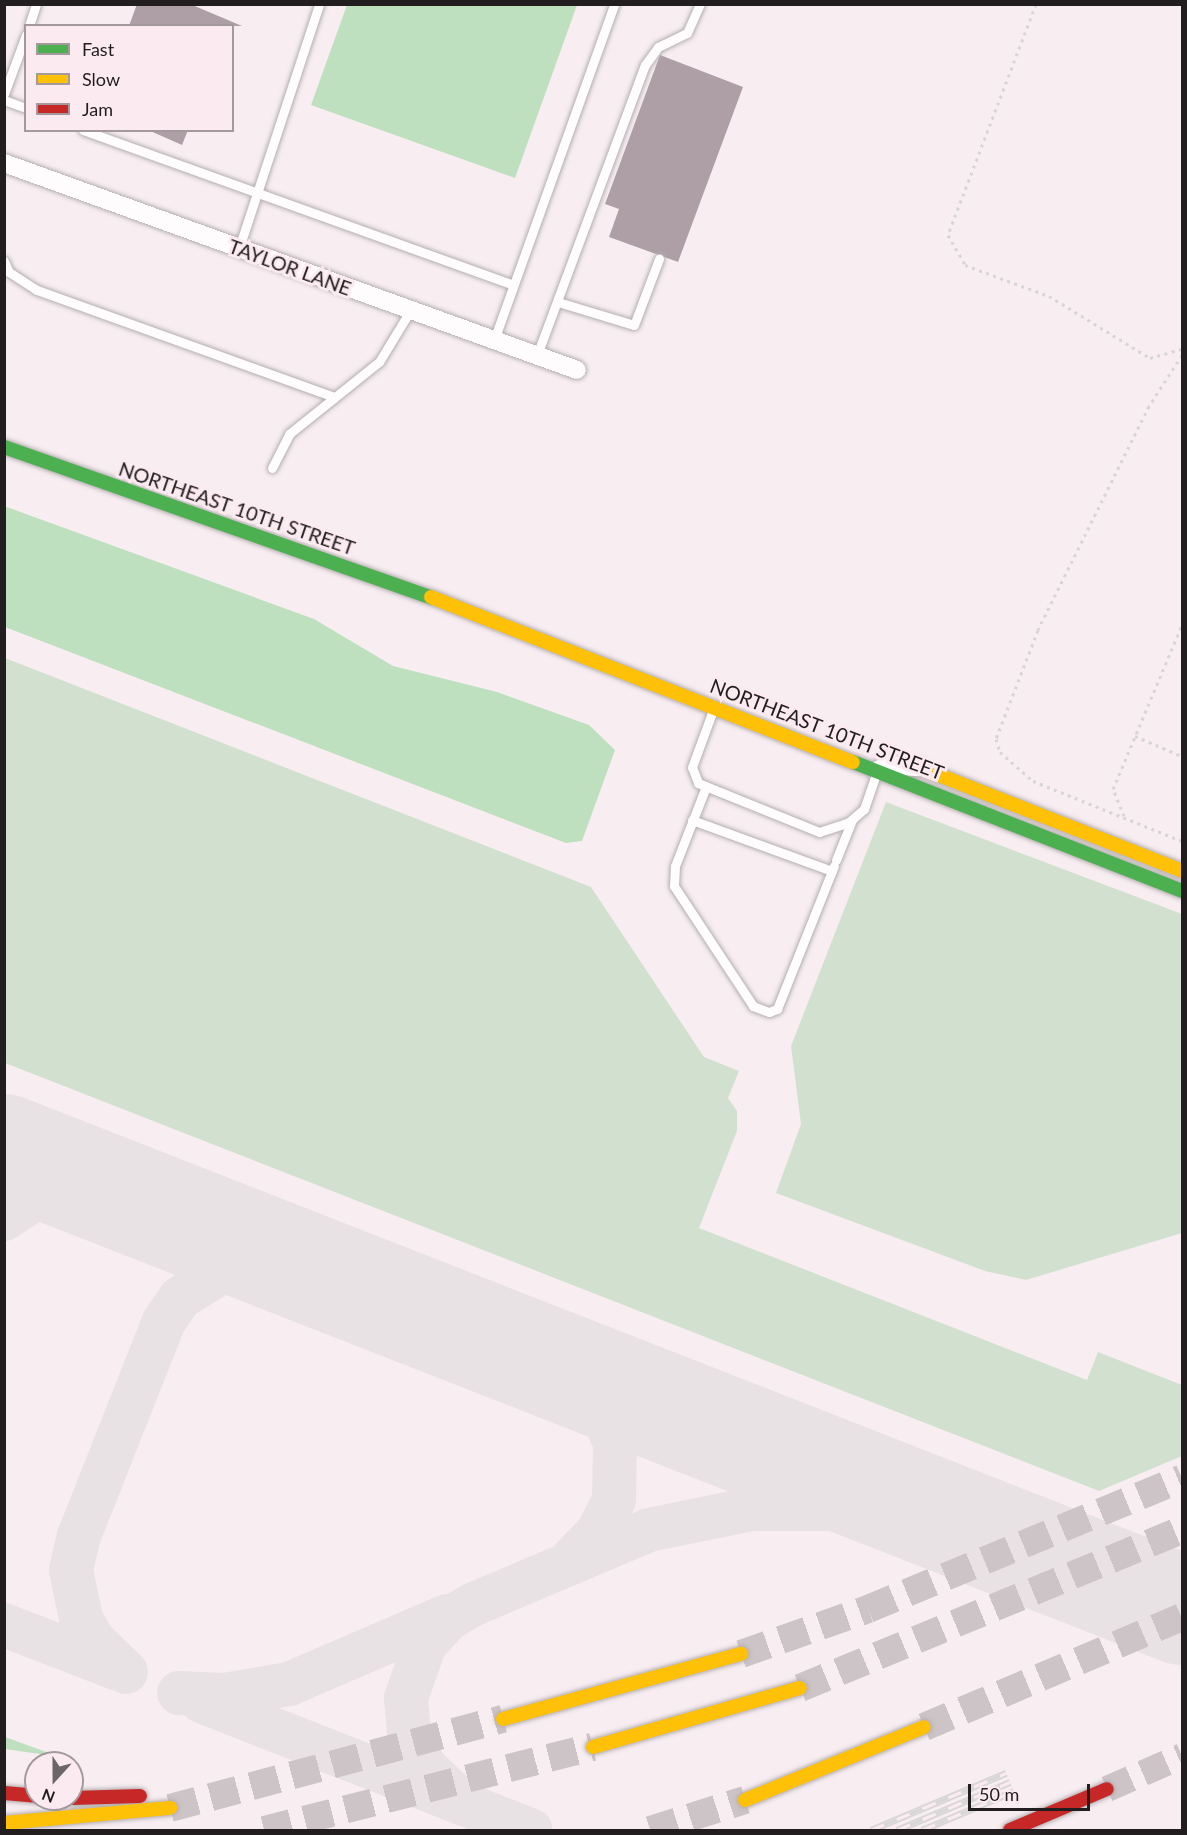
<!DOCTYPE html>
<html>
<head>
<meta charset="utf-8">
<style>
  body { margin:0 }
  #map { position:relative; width:1187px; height:1835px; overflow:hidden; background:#f8eef2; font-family:Lato,sans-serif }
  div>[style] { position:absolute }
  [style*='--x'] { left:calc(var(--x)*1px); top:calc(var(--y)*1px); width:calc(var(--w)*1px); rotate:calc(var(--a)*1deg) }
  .green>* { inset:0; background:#d2e0cf }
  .water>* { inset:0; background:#bee0be }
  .taxiway>* { height:44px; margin:-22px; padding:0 22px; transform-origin:22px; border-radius:22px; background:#e8e2e5 }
  .runway>* { height:110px; margin:-55px; padding:0 55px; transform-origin:55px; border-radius:55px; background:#e8e2e5 }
  .building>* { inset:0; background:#ae9fa6 }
  .secondary-tunnel>* { height:26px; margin-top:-13px; transform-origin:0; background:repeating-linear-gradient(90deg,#cdc4c8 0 26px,transparent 0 39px) }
  .primary-tunnel>* { height:28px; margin-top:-14px; transform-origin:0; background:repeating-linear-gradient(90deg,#cdc4c8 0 28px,transparent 0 42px) }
  .path>* { height:3px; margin-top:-1.5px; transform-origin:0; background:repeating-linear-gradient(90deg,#d8d5d6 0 3px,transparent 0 7.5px) }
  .roads { filter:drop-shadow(0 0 2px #b4aeb0) drop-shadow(0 0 2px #b4aeb0) }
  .lane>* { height:9px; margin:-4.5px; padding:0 4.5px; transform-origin:4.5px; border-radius:4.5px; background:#fefcfd }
  .street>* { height:18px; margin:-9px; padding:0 9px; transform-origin:9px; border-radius:9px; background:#fefcfd }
  .fast>* { height:14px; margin:-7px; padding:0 7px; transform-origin:7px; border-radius:7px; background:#4caf50 }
  .slow>* { height:14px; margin:-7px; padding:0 7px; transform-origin:7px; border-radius:7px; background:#ffc107 }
  .jam>* { height:14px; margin:-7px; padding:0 7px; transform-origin:7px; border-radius:7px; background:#c62828 }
  .rail>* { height:7px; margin-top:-3.5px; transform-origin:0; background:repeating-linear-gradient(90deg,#fbebf1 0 14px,#d9d6d8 0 28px); box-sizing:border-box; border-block:2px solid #d9d6d8 }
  span { translate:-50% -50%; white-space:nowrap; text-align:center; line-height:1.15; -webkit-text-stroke:6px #fbebf1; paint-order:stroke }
  .street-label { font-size:20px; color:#221d1f }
  .frame { position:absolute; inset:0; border:6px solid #221d1f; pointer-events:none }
  .legend { position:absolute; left:24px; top:24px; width:210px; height:108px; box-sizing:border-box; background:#fbebf1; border:2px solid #a4999d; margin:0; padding:8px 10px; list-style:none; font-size:18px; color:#221d1f }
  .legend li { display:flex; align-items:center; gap:12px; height:30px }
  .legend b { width:30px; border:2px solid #a4999d }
  .north { position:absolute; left:24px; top:1751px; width:60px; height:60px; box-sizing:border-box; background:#fbebf1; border:2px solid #a4999d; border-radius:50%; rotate:201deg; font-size:16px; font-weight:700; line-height:24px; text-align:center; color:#221d1f }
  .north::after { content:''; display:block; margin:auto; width:21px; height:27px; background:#6d6669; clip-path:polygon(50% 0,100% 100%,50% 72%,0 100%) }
  .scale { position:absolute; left:968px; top:1784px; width:122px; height:27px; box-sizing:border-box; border:3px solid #221d1f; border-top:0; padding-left:8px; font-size:18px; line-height:21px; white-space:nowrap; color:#221d1f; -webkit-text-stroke:4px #fbebf1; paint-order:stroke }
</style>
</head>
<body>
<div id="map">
  <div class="green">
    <div style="clip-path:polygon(5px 658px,591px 887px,704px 1057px,739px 1071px,728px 1098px,737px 1111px,737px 1131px,699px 1228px,1087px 1380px,1098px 1352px,1182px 1385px,1182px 1456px,1099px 1491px,5px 1063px)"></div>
    <div style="clip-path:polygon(886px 802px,1182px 914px,1182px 1233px,1026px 1280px,985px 1271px,776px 1193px,801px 1124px,791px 1046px)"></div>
  </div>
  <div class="water">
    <div style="clip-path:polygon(347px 5px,577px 5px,515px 178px,311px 105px)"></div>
    <div style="clip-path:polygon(4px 506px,314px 619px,393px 666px,497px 692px,589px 725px,615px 750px,582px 841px,566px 843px,5px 627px)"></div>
    <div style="clip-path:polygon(5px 1737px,60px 1757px,5px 1749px)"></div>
  </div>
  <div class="taxiway">
    <div style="--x:4;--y:1219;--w:33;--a:-33"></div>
    <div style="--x:32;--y:1201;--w:38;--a:-15"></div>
    <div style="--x:69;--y:1191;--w:71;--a:8.9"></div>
    <div style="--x:538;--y:1357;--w:76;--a:37.5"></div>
    <div style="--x:598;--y:1403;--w:43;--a:67"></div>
    <div style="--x:615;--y:1443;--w:57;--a:91"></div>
    <div style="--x:614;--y:1500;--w:36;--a:117"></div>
    <div style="--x:598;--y:1532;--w:36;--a:134"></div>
    <div style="--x:4;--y:1625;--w:122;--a:21.1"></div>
    <div style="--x:126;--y:1672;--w:46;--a:-135.9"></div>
    <div style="--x:93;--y:1640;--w:25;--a:-119"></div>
    <div style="--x:81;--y:1618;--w:49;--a:-101.8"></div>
    <div style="--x:71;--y:1570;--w:35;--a:-77"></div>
    <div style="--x:79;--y:1536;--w:231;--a:-68.4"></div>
    <div style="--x:164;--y:1321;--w:28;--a:-55"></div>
    <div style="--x:180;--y:1298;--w:54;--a:-32.2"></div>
    <div style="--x:226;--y:1269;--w:39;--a:-10"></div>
    <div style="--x:264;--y:1262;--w:61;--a:11.3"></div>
    <div style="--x:179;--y:1693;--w:45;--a:2.5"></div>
    <div style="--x:224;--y:1695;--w:66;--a:-9.6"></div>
    <div style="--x:289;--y:1684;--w:172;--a:-23.3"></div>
    <div style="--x:201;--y:1701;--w:354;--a:21.4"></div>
    <div style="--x:464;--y:1804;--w:55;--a:-136.5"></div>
    <div style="--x:424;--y:1766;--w:36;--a:-114"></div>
    <div style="--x:409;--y:1733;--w:35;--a:-95"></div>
    <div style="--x:406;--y:1698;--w:57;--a:-70.6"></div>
    <div style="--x:425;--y:1644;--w:34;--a:-47"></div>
    <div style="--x:448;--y:1619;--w:30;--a:-30"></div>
    <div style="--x:474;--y:1604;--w:190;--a:-22.9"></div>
    <div style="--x:649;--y:1530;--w:104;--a:-11.6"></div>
    <div style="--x:751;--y:1509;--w:114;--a:0"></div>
    <div style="--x:865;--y:1509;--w:143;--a:12.5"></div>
  </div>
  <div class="runway">
    <div style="--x:4;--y:1149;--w:1265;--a:21.37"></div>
  </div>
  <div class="building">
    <div style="clip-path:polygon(137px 4px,190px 4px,242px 26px,129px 26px)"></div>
    <div style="clip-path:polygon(660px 55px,743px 87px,678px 262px,609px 237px,619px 209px,605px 204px)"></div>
    <div style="clip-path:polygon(148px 130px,188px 130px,182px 145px)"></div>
  </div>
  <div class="secondary-tunnel">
    <div style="--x:1107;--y:1789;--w:82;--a:-23.7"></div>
  </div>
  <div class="primary-tunnel">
    <div style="--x:741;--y:1654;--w:135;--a:-19.5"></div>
    <div style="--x:868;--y:1609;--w:340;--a:-22.6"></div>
    <div style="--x:800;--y:1688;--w:413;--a:-22.5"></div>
    <div style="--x:924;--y:1727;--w:280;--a:-23.1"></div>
    <div style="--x:170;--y:1808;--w:345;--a:-15"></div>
    <div style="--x:264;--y:1830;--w:339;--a:-14.2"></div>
    <div style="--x:650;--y:1830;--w:100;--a:-17.5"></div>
  </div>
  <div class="path">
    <div style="--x:1036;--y:4;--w:247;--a:110.9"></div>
    <div style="--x:948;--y:235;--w:34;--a:60"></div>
    <div style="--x:965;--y:265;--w:90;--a:20.3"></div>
    <div style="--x:1049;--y:296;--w:119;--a:31.5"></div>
    <div style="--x:1150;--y:358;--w:33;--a:-16"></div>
    <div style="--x:1182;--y:355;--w:61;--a:122.9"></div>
    <div style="--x:1149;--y:406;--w:250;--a:116.4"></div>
    <div style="--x:1038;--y:630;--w:117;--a:111.1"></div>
    <div style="--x:996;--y:739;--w:14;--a:73"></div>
    <div style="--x:1000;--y:752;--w:44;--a:41.3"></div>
    <div style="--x:1033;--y:781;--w:161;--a:21.9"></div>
    <div style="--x:1135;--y:736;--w:51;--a:23.1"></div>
    <div style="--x:1124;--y:816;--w:29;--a:-112"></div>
    <div style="--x:1113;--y:789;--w:178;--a:-67.2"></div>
  </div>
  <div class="roads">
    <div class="lane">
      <div style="--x:29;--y:26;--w:23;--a:-72"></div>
      <div style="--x:4;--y:94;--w:63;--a:-69.6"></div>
      <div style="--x:4;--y:100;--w:23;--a:20"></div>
      <div style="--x:83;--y:130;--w:457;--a:19.8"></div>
      <div style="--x:239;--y:248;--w:257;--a:-71.8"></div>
      <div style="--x:4;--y:261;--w:12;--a:66"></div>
      <div style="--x:9;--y:272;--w:33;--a:33"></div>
      <div style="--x:37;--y:290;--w:316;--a:19.8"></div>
      <div style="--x:558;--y:302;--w:79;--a:16.8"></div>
      <div style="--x:634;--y:325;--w:71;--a:-69.3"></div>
      <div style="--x:494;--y:340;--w:357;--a:-70.3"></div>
      <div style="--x:537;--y:355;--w:309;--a:-69.6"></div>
      <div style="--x:645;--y:65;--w:22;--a:-54"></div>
      <div style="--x:658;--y:47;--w:32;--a:-26"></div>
      <div style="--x:687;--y:33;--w:32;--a:-66"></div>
      <div style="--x:272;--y:468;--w:38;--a:-63"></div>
      <div style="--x:289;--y:434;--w:115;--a:-38.7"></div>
      <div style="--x:379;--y:362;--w:60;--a:-58.7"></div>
      <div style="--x:713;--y:710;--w:61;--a:110.2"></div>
      <div style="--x:692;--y:767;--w:17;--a:69"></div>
      <div style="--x:698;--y:783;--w:131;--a:22"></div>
      <div style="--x:819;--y:832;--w:32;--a:-18"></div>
      <div style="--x:849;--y:822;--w:20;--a:-41"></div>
      <div style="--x:864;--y:809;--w:39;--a:-71"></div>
      <div style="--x:705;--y:789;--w:83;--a:111.3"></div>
      <div style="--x:675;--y:866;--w:20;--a:93"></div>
      <div style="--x:674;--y:886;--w:144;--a:56.6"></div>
      <div style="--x:753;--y:1006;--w:17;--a:21"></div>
      <div style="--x:769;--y:1012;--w:9;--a:-21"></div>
      <div style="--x:777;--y:1009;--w:154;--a:-68.3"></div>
      <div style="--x:692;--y:820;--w:149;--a:20"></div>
      <div style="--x:836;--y:860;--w:43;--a:-68.2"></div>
    </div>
    <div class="street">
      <div style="--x:4;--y:163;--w:609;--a:19.86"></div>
      <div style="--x:878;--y:770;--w:11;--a:-27"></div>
      <div style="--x:888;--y:765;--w:31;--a:4"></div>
    </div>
    <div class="fast">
      <div style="--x:4;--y:447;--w:453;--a:19.4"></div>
      <div style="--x:853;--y:762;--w:353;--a:21.4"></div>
    </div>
    <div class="slow">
      <div style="--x:431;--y:597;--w:453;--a:21.4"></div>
      <div style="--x:926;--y:770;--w:275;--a:21.5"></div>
      <div style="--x:503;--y:1719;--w:247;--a:-15.3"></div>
      <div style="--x:593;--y:1747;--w:215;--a:-15.9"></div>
      <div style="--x:745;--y:1800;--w:193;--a:-22.2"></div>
      <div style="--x:4;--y:1823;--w:167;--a:-5.2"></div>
    </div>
    <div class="jam">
      <div style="--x:4;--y:1793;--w:32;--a:5"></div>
      <div style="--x:72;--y:1798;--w:68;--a:-1.7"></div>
      <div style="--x:1010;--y:1830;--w:105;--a:-22.9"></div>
    </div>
  </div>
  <div class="rail">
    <div style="--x:871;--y:1830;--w:147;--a:-22.9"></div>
    <div style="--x:897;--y:1830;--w:123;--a:-23"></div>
    <div style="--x:922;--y:1830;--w:100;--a:-23"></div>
  </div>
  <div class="street-label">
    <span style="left:290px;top:267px;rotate:20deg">TAYLOR LANE</span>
    <span style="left:237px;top:508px;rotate:19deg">NORTHEAST 10TH STREET</span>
    <span style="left:827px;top:729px;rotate:21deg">NORTHEAST 10TH STREET</span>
  </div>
  <div class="frame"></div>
  <ul class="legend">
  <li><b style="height:8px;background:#4caf50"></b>Fast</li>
  <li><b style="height:8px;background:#ffc107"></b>Slow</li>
  <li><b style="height:8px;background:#c62828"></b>Jam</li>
  </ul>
  <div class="north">N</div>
  <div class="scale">50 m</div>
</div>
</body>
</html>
